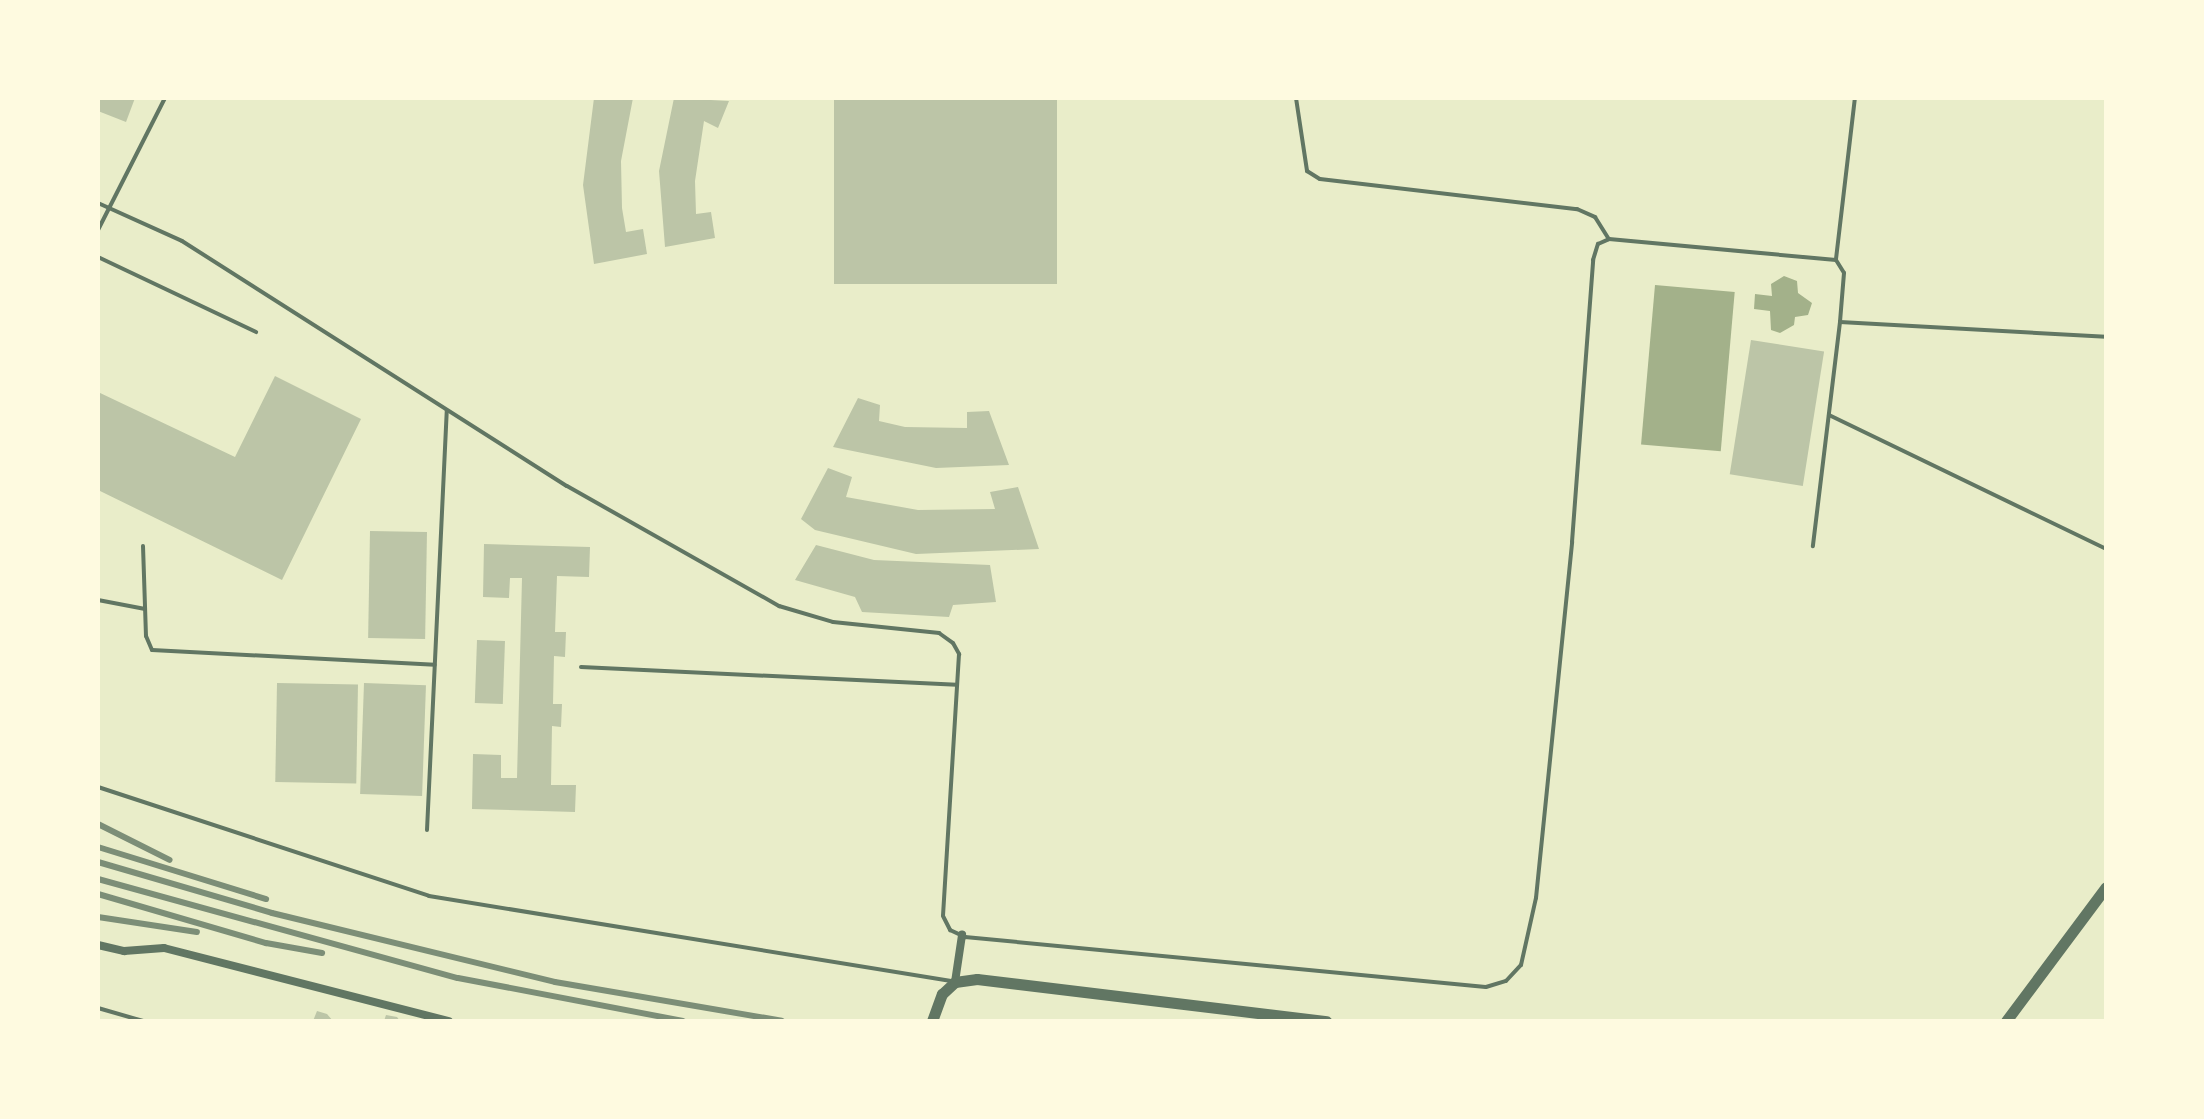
<!DOCTYPE html>
<html>
<head>
<meta charset="utf-8">
<style>
  body { margin:0 }
  #map { position:relative; width:2204px; height:1119px; overflow:hidden; background:#e9edc9; font-family:Ubuntu,sans-serif }
  div>[style] { position:absolute }
  [style*='--x'] { left:calc(var(--x)*1px); top:calc(var(--y)*1px); width:calc(var(--w)*1px); rotate:calc(var(--a)*1deg) }
  .water>* { inset:0; background:#a3b18a; transform-origin:0 0 }
  .building>* { inset:0; background:#bcc5a7; transform-origin:0 0 }
  .service>* { height:4px; margin:-2px; padding:0 2px; transform-origin:2px; border-radius:2px; background:#617663 }
  .minor>* { height:8px; margin:-4px; padding:0 4px; transform-origin:4px; border-radius:4px; background:#617663 }
  .tertiary>* { height:11px; margin:-5.5px; padding:0 5.5px; transform-origin:5.5px; border-radius:5.5px; background:#617663 }
  .rail>* { height:6px; margin:-3px; padding:0 3px; transform-origin:3px; border-radius:3px; background:#7c8e77 }
  span { translate:-50% -50%; white-space:nowrap; text-align:center; line-height:1.15; -webkit-text-stroke:8px #fefae0; paint-order:stroke }
  .frame { position:absolute; inset:0; border:100px solid #fefae0; pointer-events:none }
</style>
</head>
<body>
<div id="map">
  <div class="water">
    <div style="clip-path:polygon(1784px 276px,1797px 281px,1798px 293px,1812px 303px,1808px 315px,1795px 317px,1794px 325px,1780px 333px,1771px 330px,1770px 311px,1754px 309px,1755px 294px,1772px 296px,1771px 284px)"></div>
    <div style="left:1655px;top:285px;width:80px;height:160px;rotate:5deg"></div>
  </div>
  <div class="building">
    <div style="clip-path:polygon(98px 98px,135px 98px,126px 122px,98px 111px)"></div>
    <div style="clip-path:polygon(594px 98px,633px 98px,621px 161px,622px 208px,626px 232px,643px 229px,647px 254px,594px 264px,583px 185px)"></div>
    <div style="clip-path:polygon(674px 98px,729px 101px,718px 128px,704px 121px,695px 181px,696px 214px,711px 212px,715px 238px,665px 247px,659px 171px)"></div>
    <div style="left:834px;top:98px;width:223px;height:186px"></div>
    <div style="left:1751px;top:340px;width:74px;height:136px;rotate:9deg"></div>
    <div style="clip-path:polygon(275px 376px,361px 419px,282px 580px,98px 490px,98px 392px,235px 457px)"></div>
    <div style="clip-path:polygon(858px 398px,880px 405px,879px 421px,905px 427px,967px 428px,967px 412px,989px 411px,1009px 465px,936px 468px,833px 447px)"></div>
    <div style="clip-path:polygon(828px 468px,852px 477px,846px 497px,918px 510px,995px 509px,990px 492px,1018px 487px,1039px 549px,916px 554px,815px 530px,801px 519px)"></div>
    <div style="left:370px;top:531px;width:57px;height:107px;rotate:1deg"></div>
    <div style="clip-path:polygon(484px 544px,590px 547px,589px 577px,557px 576px,555px 632px,566px 632px,565px 657px,554px 656px,553px 704px,562px 704px,561px 727px,552px 726px,551px 785px,576px 785px,575px 812px,472px 809px,473px 754px,501px 755px,501px 778px,517px 778px,522px 578px,510px 578px,509px 598px,483px 597px)"></div>
    <div style="clip-path:polygon(816px 545px,874px 560px,990px 565px,996px 602px,953px 605px,949px 617px,862px 612px,855px 597px,795px 580px)"></div>
    <div style="left:477px;top:640px;width:28px;height:63px;rotate:2deg"></div>
    <div style="left:277px;top:683px;width:81px;height:99px;rotate:1deg"></div>
    <div style="left:364px;top:683px;width:62px;height:111px;rotate:2deg"></div>
    <div style="clip-path:polygon(317px 1011px,327px 1014px,333px 1021px,313px 1021px)"></div>
    <div style="clip-path:polygon(386px 1015px,397px 1017px,400px 1021px,384px 1021px)"></div>
  </div>
  <div class="service">
    <div style="--x:1296;--y:98;--w:74;--a:81.4"></div>
    <div style="--x:1307;--y:171;--w:15;--a:32"></div>
    <div style="--x:1320;--y:179;--w:259;--a:6.7"></div>
    <div style="--x:1577;--y:209;--w:20;--a:24"></div>
    <div style="--x:1595;--y:217;--w:26;--a:58"></div>
    <div style="--x:98;--y:203;--w:92;--a:24.3"></div>
    <div style="--x:182;--y:241;--w:456;--a:32.5"></div>
    <div style="--x:567;--y:486;--w:244;--a:29.5"></div>
    <div style="--x:779;--y:606;--w:56;--a:16.5"></div>
    <div style="--x:833;--y:622;--w:107;--a:5.9"></div>
    <div style="--x:939;--y:633;--w:17;--a:36"></div>
    <div style="--x:953;--y:643;--w:13;--a:61"></div>
    <div style="--x:959;--y:654;--w:262;--a:93.5"></div>
    <div style="--x:943;--y:916;--w:16;--a:63"></div>
    <div style="--x:950;--y:930;--w:17;--a:25"></div>
    <div style="--x:965;--y:937;--w:523;--a:5.48"></div>
    <div style="--x:1486;--y:987;--w:21;--a:-17"></div>
    <div style="--x:1506;--y:981;--w:22;--a:-47"></div>
    <div style="--x:1521;--y:965;--w:69;--a:-77.4"></div>
    <div style="--x:1536;--y:898;--w:358;--a:-84.2"></div>
    <div style="--x:1572;--y:542;--w:283;--a:-85.7"></div>
    <div style="--x:1593;--y:260;--w:17;--a:-73"></div>
    <div style="--x:1598;--y:244;--w:12;--a:-24"></div>
    <div style="--x:1609;--y:239;--w:228;--a:5.3"></div>
    <div style="--x:1836;--y:260;--w:15;--a:58"></div>
    <div style="--x:1844;--y:273;--w:49;--a:94.7"></div>
    <div style="--x:1840;--y:322;--w:226;--a:96.9"></div>
    <div style="--x:98;--y:230;--w:148;--a:-63.1"></div>
    <div style="--x:98;--y:257;--w:175;--a:25.4"></div>
    <div style="--x:1836;--y:259;--w:162;--a:-83.3"></div>
    <div style="--x:1840;--y:322;--w:266;--a:3.2"></div>
    <div style="--x:1829;--y:415;--w:308;--a:25.8"></div>
    <div style="--x:143;--y:546;--w:90;--a:88.1"></div>
    <div style="--x:146;--y:636;--w:15;--a:67"></div>
    <div style="--x:152;--y:650;--w:283;--a:3"></div>
    <div style="--x:98;--y:600;--w:48;--a:10.8"></div>
    <div style="--x:581;--y:667;--w:376;--a:2.7"></div>
    <div style="--x:98;--y:787;--w:348;--a:18.2"></div>
    <div style="--x:429;--y:896;--w:529;--a:9.25"></div>
    <div style="--x:427;--y:830;--w:420;--a:-87.3"></div>
    <div style="--x:98;--y:1008;--w:47;--a:16.1"></div>
  </div>
  <div class="minor">
    <div style="--x:98;--y:945;--w:27;--a:13"></div>
    <div style="--x:124;--y:951;--w:40;--a:-4.3"></div>
    <div style="--x:164;--y:948;--w:294;--a:14.4"></div>
    <div style="--x:955;--y:982;--w:48;--a:-81.5"></div>
  </div>
  <div class="tertiary">
    <div style="--x:932;--y:1021;--w:29;--a:-70"></div>
    <div style="--x:942;--y:994;--w:18;--a:-43"></div>
    <div style="--x:955;--y:982;--w:22;--a:-8"></div>
    <div style="--x:977;--y:979;--w:352;--a:6.9"></div>
    <div style="--x:2006;--y:1021;--w:167;--a:-53.3"></div>
  </div>
  <div class="rail">
    <div style="--x:98;--y:824;--w:80;--a:26.6"></div>
    <div style="--x:98;--y:847;--w:176;--a:17.2"></div>
    <div style="--x:98;--y:862;--w:181;--a:16.3"></div>
    <div style="--x:272;--y:913;--w:291;--a:13.7"></div>
    <div style="--x:555;--y:982;--w:230;--a:9.7"></div>
    <div style="--x:98;--y:879;--w:373;--a:15.4"></div>
    <div style="--x:458;--y:978;--w:229;--a:10.8"></div>
    <div style="--x:98;--y:894;--w:175;--a:16.3"></div>
    <div style="--x:266;--y:943;--w:57;--a:10.1"></div>
    <div style="--x:98;--y:917;--w:100;--a:8.6"></div>
  </div>
  <div class="frame"></div>
</div>
</body>
</html>
